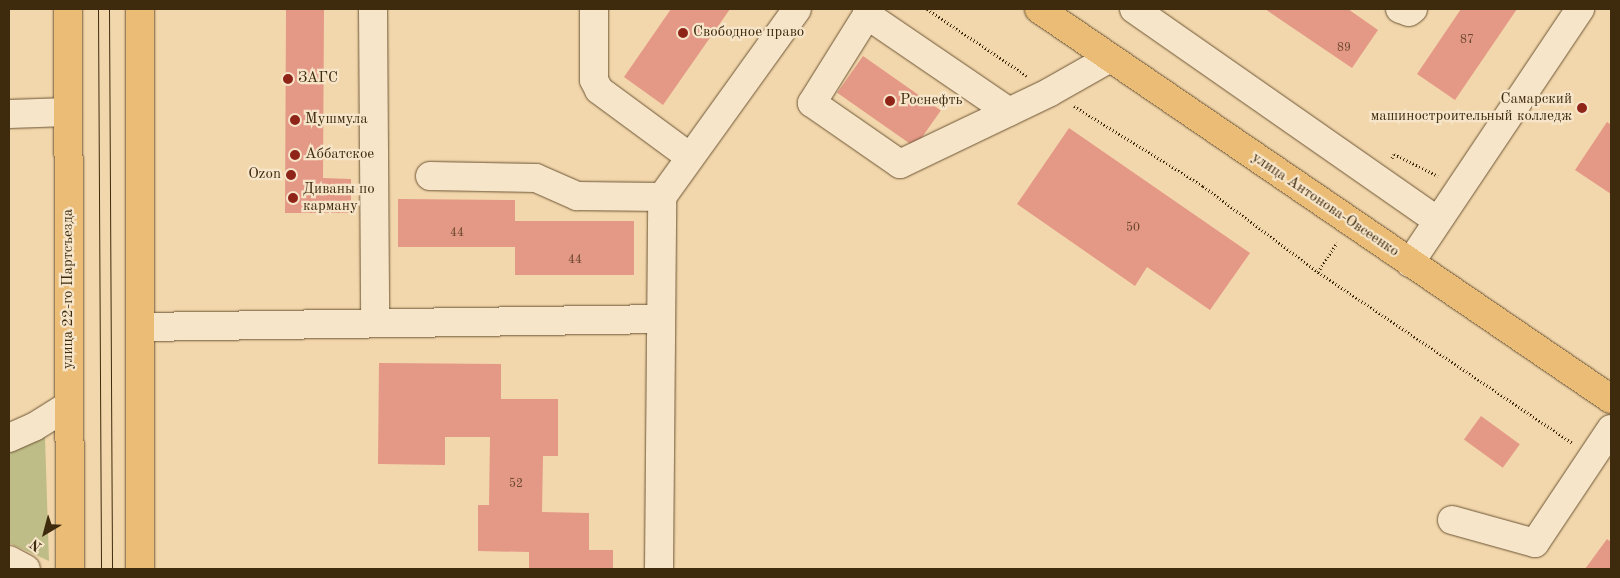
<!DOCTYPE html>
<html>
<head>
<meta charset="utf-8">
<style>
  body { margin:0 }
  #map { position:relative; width:1620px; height:578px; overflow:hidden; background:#f3d7ac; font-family:"Old Standard TT",serif }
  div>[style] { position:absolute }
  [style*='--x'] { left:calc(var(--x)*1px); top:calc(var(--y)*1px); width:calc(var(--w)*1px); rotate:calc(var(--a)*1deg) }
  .green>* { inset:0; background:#bfbd87 }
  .building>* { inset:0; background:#e49886; transform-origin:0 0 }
  .path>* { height:3px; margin-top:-1.5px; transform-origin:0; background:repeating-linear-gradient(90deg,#3e2a0d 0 1px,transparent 0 3.5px) }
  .roads { filter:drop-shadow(0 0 1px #6b5535) drop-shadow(0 0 1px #6b5535) }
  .minor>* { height:28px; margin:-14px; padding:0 14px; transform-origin:14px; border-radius:14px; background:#f7e5c9 }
  .major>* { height:28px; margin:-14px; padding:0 14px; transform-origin:14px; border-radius:14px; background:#eabc76 }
  .tram>* { height:1px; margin:-0.5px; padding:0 0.5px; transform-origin:0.5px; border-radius:0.5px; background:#3e2a0d }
  .dots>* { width:14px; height:14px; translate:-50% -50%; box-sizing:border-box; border:2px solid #f7e5c9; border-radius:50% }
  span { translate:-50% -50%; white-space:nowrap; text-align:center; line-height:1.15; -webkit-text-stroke:4.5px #f7e5c9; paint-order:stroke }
  .number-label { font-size:12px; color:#68462b }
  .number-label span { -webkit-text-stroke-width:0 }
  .poi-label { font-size:15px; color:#3e2a0d }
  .left { translate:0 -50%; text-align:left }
  .right { translate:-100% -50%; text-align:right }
  .street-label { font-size:15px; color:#3e2a0d }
  .frame { position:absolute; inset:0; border:10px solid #3e2a0d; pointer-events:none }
  .north { position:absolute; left:20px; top:508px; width:50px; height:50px; -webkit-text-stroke:4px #f7e5c9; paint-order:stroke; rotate:217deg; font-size:14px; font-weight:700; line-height:20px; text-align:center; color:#3e2a0d }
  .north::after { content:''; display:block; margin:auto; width:18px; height:22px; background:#3e2a0d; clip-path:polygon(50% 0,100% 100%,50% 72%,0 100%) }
</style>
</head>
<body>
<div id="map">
  <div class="green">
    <div style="clip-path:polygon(45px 437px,49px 561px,9px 543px,9px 449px)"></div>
  </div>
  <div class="building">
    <div style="clip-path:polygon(286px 9px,324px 9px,323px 178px,351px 179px,351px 213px,285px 213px)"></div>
    <div style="clip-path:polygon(671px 9px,730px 9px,663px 105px,624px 77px)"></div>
    <div style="clip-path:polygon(1265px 9px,1348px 9px,1378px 30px,1352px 68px)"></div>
    <div style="clip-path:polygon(1461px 9px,1517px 9px,1455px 100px,1417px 74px)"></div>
    <div style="left:863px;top:56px;width:95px;height:45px;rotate:35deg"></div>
    <div style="clip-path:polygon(1607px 122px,1611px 125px,1611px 194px,1575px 170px)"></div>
    <div style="clip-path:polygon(1069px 128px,1250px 253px,1210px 310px,1147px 267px,1135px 286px,1017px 204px)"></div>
    <div style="clip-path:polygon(398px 199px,515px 200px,515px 221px,634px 221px,634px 275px,515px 275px,515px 247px,398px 247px)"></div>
    <div style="clip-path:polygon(379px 363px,501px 364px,501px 399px,558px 399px,558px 456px,543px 456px,542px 512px,589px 513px,589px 550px,613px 550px,613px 569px,529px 569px,529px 552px,478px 551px,478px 505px,489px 505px,490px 437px,445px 437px,445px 465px,378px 464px)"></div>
    <div style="left:1481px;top:416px;width:48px;height:29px;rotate:36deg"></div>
    <div style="clip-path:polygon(1607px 539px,1611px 542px,1611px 569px,1585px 569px)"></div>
  </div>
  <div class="path">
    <div style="--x:927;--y:9;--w:120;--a:33.8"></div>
    <div style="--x:1074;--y:106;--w:152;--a:31.8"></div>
    <div style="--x:1203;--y:186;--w:144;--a:36.8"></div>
    <div style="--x:1318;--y:272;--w:306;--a:33.9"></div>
    <div style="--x:1392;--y:158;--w:4;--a:-63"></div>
    <div style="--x:1394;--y:154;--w:49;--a:26.6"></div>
    <div style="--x:1318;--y:272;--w:35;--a:-57"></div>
  </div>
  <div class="roads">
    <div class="minor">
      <div style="--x:373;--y:9;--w:314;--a:89.6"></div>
      <div style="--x:594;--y:9;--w:71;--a:90"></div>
      <div style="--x:594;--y:80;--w:11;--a:63"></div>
      <div style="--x:599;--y:90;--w:113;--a:36.4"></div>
      <div style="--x:867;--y:9;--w:6;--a:90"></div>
      <div style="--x:867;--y:15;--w:104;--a:122"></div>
      <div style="--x:812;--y:103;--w:107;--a:34.7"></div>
      <div style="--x:900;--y:164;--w:166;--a:-25.6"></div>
      <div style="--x:1050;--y:92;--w:69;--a:-29.5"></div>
      <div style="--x:1134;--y:9;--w:369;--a:34.9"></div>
      <div style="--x:1400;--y:9;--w:9;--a:18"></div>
      <div style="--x:1409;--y:12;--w:5;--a:-37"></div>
      <div style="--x:867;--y:15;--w:172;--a:34.3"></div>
      <div style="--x:9;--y:114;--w:59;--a:-1.9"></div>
      <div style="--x:430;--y:176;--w:106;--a:1.1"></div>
      <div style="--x:536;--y:178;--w:45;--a:23.7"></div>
      <div style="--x:577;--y:196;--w:85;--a:0.7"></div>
      <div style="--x:1410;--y:263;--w:306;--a:-56.2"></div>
      <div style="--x:142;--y:327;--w:519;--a:-0.88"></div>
      <div style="--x:9;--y:438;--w:27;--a:-24"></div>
      <div style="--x:34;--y:427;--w:40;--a:-32"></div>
      <div style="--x:1452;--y:520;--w:86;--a:15.5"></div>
      <div style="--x:1535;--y:543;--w:137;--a:-56.3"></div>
      <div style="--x:9;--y:560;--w:19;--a:28"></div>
      <div style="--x:659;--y:569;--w:372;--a:-89.5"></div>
      <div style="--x:662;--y:197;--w:231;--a:-54.3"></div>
    </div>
    <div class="major">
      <div style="--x:68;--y:9;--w:560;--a:89.8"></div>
      <div style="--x:140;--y:9;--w:560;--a:90"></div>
      <div style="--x:1039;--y:9;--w:692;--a:34.29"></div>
    </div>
  </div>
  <div class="tram">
    <div style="--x:98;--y:9;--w:560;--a:89.69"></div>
    <div style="--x:109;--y:9;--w:560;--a:89.69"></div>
  </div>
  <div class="dots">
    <div style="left:683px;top:33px;background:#8f2418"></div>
    <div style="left:288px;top:79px;background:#8f2418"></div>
    <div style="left:890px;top:101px;background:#8f2418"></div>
    <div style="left:1582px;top:108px;background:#8f2418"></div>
    <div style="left:295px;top:120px;background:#8f2418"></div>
    <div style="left:295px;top:155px;background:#8f2418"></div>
    <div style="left:291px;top:175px;background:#8f2418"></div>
    <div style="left:293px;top:198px;background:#8f2418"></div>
  </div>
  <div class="number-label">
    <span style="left:1467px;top:41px">87</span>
    <span style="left:1344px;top:49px">89</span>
    <span style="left:1133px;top:229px">50</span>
    <span style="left:457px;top:234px">44</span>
    <span style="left:575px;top:261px">44</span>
    <span style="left:516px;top:485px">52</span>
  </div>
  <div class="poi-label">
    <span class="left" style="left:693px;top:33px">Свободное право</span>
    <span class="left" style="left:298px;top:79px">ЗАГС</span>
    <span class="right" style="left:1572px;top:108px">Самарский<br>машиностроительный колледж</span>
    <span class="left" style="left:900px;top:101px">Роснефть</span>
    <span class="left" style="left:305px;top:120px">Мушмула</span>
    <span class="left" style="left:305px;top:155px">Аббатское</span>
    <span class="right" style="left:281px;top:175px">Ozon</span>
    <span class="left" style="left:303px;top:198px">Диваны по<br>карману</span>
  </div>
  <div class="street-label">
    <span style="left:1325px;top:205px;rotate:34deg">улица Антонова-Овсеенко</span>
    <span style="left:69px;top:289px;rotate:-90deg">улица 22-го Партсъезда</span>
  </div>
  <div class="frame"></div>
  <div class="north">N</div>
</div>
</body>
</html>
